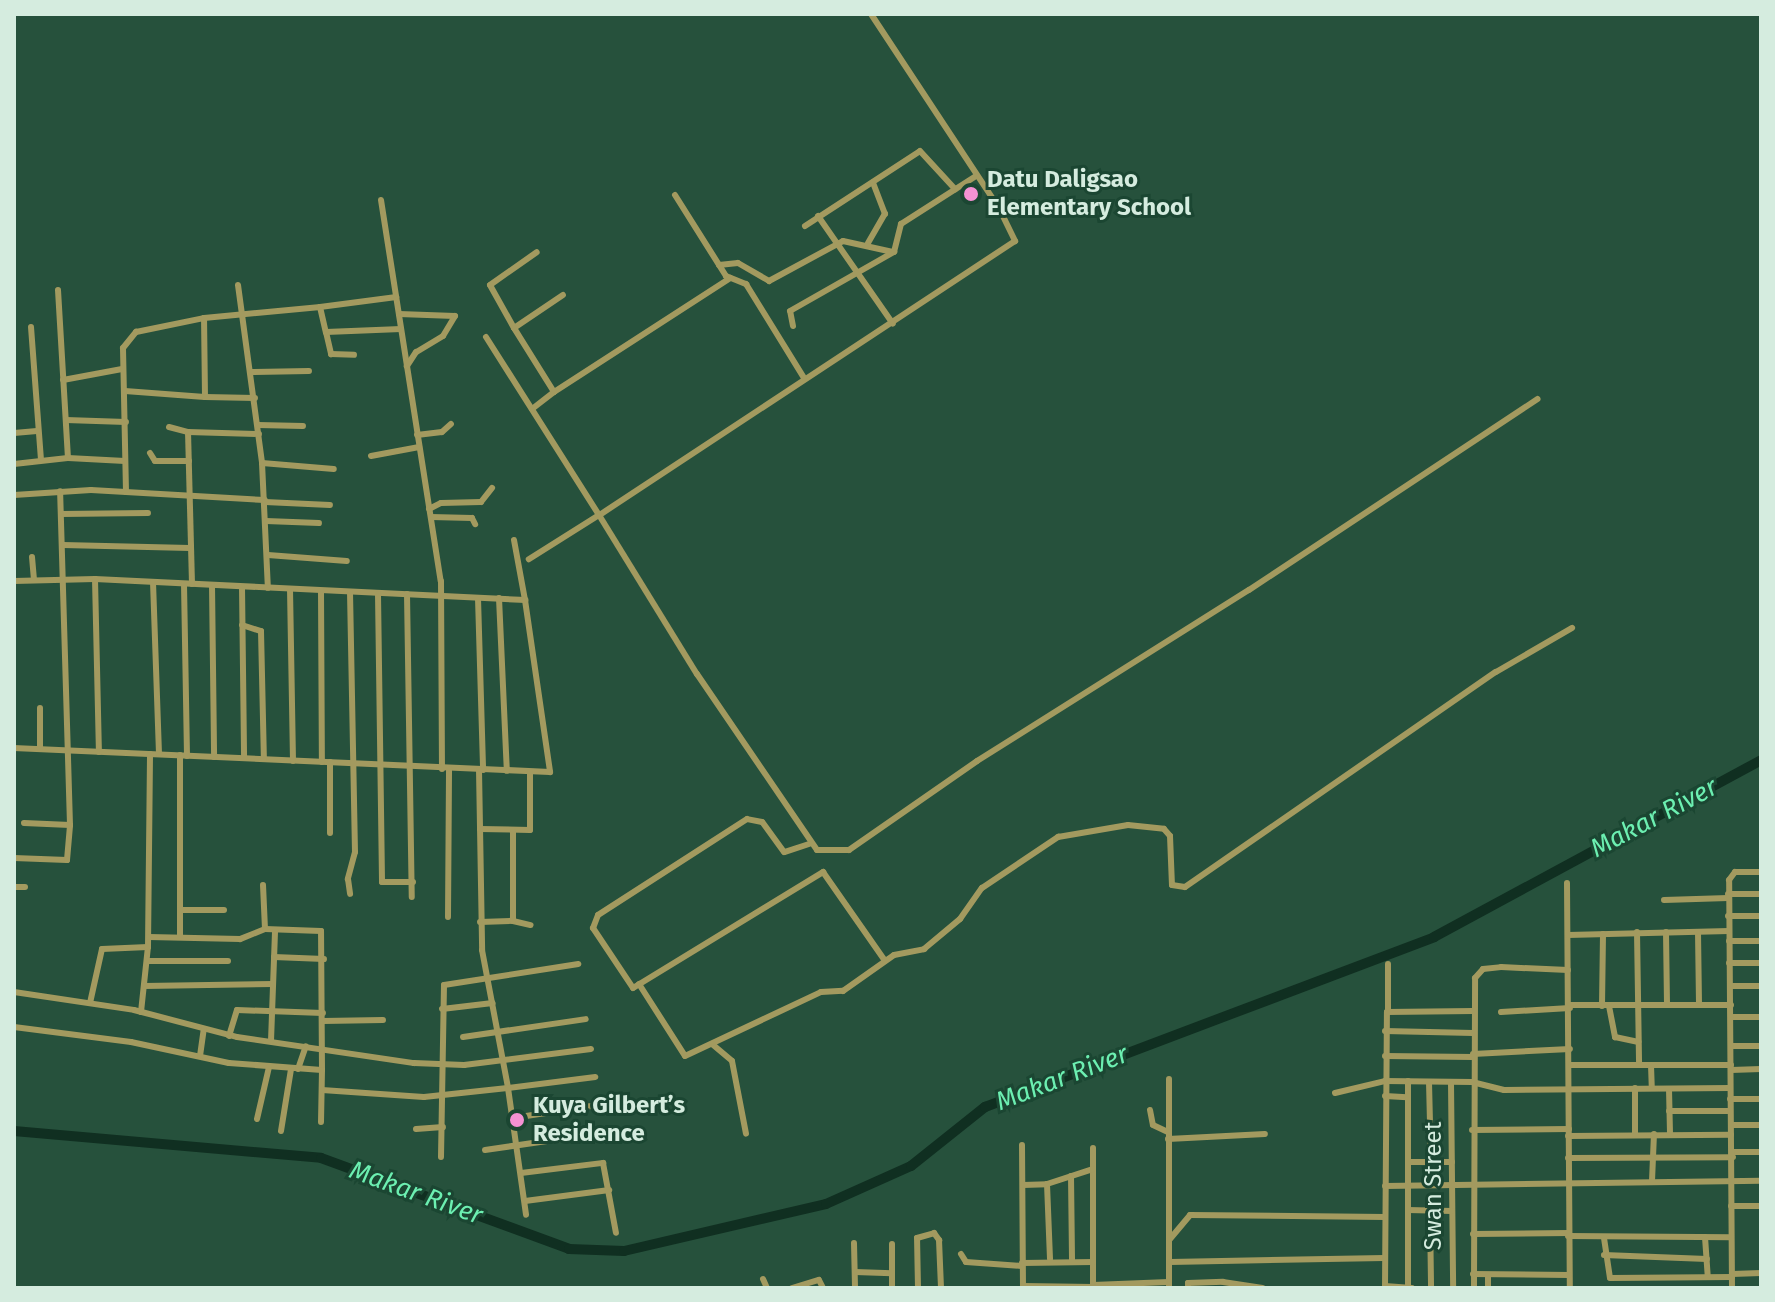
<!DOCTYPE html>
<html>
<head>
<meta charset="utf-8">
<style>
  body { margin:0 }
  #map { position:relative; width:1775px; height:1302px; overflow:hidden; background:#26513c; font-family:"Fira Sans",sans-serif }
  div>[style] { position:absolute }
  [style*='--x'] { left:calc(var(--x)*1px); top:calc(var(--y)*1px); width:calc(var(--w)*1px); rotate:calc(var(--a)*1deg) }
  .river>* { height:10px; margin:-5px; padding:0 5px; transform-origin:5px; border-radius:5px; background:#102f21 }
  .minor>* { height:6px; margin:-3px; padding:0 3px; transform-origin:3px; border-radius:3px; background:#a39a5f }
  .dots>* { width:22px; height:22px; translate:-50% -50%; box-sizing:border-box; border:4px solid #1b4632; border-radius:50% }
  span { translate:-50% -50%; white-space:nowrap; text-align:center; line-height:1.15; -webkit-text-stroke:6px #1b4632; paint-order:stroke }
  .poi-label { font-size:24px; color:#d5ecdf; font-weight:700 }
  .left { translate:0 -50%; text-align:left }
  .street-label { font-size:24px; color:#d5ecdf }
  .water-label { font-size:26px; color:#6cefb1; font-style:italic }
  .frame { position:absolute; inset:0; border:16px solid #d5ecdf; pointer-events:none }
</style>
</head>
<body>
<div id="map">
  <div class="river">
    <div style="--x:14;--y:1131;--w:308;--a:5"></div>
    <div style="--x:321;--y:1158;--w:264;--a:20.1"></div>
    <div style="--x:569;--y:1249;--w:55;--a:2.1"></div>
    <div style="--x:624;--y:1251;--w:207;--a:-13.1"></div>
    <div style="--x:826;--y:1204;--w:93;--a:-24.1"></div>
    <div style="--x:911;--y:1166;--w:95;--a:-38.6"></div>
    <div style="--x:985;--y:1107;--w:480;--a:-20.7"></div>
    <div style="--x:1434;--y:937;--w:372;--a:-28.4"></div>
  </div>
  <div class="minor">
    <div style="--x:871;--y:14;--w:232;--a:56.6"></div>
    <div style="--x:999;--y:208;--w:37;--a:64"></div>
    <div style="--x:1015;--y:241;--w:498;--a:146.6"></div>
    <div style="--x:599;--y:515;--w:187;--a:58.4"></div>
    <div style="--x:697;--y:674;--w:213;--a:55.7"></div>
    <div style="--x:817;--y:850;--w:32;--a:0"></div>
    <div style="--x:849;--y:850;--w:156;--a:-34.8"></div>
    <div style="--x:977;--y:761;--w:321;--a:-32.2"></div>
    <div style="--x:1249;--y:590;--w:346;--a:-33.5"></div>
    <div style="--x:675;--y:195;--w:96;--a:57.8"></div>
    <div style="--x:726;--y:276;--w:22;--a:22"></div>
    <div style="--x:746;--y:284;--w:110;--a:58.3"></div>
    <div style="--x:381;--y:200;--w:386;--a:81.1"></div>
    <div style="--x:441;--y:581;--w:188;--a:89.7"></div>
    <div style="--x:818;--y:216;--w:131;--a:55.2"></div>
    <div style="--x:805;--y:226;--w:137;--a:-33.1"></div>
    <div style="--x:920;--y:151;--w:52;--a:47.4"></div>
    <div style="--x:868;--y:243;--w:34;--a:-60"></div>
    <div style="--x:885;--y:214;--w:34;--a:-111"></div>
    <div style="--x:719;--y:265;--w:19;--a:-6"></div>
    <div style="--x:738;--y:263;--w:36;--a:30"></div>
    <div style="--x:769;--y:281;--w:84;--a:-28.4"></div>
    <div style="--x:843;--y:241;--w:51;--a:12.4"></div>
    <div style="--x:238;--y:285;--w:180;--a:82.3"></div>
    <div style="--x:262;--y:463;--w:125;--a:87.3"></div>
    <div style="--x:58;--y:290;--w:168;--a:86.6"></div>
    <div style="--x:320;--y:307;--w:77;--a:-7.5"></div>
    <div style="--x:399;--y:314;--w:56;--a:2"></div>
    <div style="--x:455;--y:316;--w:23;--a:121"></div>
    <div style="--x:443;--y:336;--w:31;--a:149"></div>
    <div style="--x:416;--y:352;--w:17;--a:123"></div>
    <div style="--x:793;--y:326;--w:15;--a:-101"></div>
    <div style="--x:790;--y:311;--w:120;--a:-29.6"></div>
    <div style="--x:894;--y:252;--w:29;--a:-76"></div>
    <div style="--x:901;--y:224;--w:89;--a:-32.6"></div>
    <div style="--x:31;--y:327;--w:133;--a:85.7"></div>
    <div style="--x:514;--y:328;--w:49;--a:-119.2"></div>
    <div style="--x:490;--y:285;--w:57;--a:-35.1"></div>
    <div style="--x:326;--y:332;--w:23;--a:77"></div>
    <div style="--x:331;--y:354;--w:23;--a:2"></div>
    <div style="--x:486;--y:337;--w:211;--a:57.6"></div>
    <div style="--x:599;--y:515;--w:83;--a:147.8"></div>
    <div style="--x:251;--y:372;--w:58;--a:-1"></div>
    <div style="--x:63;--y:380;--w:60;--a:-10.6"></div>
    <div style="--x:125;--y:391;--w:80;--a:4.3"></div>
    <div style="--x:205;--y:397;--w:79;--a:-90.7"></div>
    <div style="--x:554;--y:392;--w:210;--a:-32.9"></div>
    <div style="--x:205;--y:397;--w:50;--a:1.1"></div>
    <div style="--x:532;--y:409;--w:28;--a:-38"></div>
    <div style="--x:554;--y:392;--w:75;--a:-122"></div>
    <div style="--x:514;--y:328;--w:59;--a:-34"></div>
    <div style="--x:66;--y:420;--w:60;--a:1.9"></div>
    <div style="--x:258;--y:425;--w:45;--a:1.3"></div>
    <div style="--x:169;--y:427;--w:20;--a:15"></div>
    <div style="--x:14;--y:433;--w:23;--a:-5"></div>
    <div style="--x:417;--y:435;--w:25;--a:-7"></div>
    <div style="--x:442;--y:432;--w:12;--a:-42"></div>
    <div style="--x:150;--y:453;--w:9;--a:58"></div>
    <div style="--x:155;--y:461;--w:34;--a:0"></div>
    <div style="--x:371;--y:456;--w:49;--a:-10.6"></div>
    <div style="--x:262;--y:463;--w:72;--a:4.8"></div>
    <div style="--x:14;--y:464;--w:54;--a:-6.3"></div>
    <div style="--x:68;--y:458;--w:57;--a:3"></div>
    <div style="--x:126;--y:492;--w:144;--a:-91.2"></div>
    <div style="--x:123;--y:348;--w:21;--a:-51"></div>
    <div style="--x:136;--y:332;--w:69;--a:-11.6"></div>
    <div style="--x:204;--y:318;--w:117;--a:-5.4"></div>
    <div style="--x:320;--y:307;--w:26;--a:77"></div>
    <div style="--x:326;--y:332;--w:75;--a:-2.3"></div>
    <div style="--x:14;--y:495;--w:77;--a:-3.7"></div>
    <div style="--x:91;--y:490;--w:174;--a:3.3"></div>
    <div style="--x:265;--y:502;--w:65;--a:2.6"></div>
    <div style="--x:429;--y:509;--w:13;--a:-27"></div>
    <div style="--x:441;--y:503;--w:40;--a:-1.4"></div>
    <div style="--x:481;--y:502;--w:18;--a:-52"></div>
    <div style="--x:61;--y:514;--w:87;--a:-0.7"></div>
    <div style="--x:431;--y:517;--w:41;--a:1.4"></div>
    <div style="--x:472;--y:518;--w:7;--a:63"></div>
    <div style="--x:266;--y:521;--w:53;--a:2.2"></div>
    <div style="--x:514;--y:540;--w:61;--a:79.6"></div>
    <div style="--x:63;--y:545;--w:127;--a:1.4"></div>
    <div style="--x:268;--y:555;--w:79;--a:4.3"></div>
    <div style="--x:32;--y:557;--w:23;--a:85"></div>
    <div style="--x:95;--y:579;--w:173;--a:88.7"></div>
    <div style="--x:14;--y:581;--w:81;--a:-1.4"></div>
    <div style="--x:95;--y:579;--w:431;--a:2.8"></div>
    <div style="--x:525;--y:600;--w:174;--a:81.7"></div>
    <div style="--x:550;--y:772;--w:537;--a:-177.44"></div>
    <div style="--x:153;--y:582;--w:172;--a:88"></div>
    <div style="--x:184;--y:584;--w:172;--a:89"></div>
    <div style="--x:192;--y:584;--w:152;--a:-91.5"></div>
    <div style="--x:188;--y:432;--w:71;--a:1.6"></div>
    <div style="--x:212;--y:585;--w:172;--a:89.3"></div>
    <div style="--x:242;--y:587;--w:171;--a:89.3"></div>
    <div style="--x:290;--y:589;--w:172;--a:89"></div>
    <div style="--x:321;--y:591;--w:171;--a:89.7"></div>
    <div style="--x:350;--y:592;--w:260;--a:88.9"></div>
    <div style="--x:355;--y:852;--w:28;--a:105"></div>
    <div style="--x:348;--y:879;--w:15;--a:82"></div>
    <div style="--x:378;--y:594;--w:288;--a:89.2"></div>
    <div style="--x:382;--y:882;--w:31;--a:0"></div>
    <div style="--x:407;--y:594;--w:303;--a:89.1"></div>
    <div style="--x:478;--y:598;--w:172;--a:88.3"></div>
    <div style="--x:499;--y:598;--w:173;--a:87.4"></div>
    <div style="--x:242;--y:625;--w:20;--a:18"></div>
    <div style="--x:261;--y:631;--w:128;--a:88.7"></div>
    <div style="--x:40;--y:749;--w:41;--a:-90"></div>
    <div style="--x:180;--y:755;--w:182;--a:90"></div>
    <div style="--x:479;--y:770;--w:180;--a:89"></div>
    <div style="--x:482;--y:950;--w:140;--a:79.3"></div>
    <div style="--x:508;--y:1088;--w:88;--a:-7.2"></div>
    <div style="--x:24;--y:823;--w:46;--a:2.5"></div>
    <div style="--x:70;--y:825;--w:334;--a:-91.7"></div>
    <div style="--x:480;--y:829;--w:50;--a:1.1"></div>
    <div style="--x:530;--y:830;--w:58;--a:-90"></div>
    <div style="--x:330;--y:833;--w:71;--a:-90"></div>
    <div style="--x:809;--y:844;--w:26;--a:162"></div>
    <div style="--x:784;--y:852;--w:37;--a:-126"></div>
    <div style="--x:762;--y:822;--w:15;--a:-169"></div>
    <div style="--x:747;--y:819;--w:177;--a:147.2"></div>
    <div style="--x:598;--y:915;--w:14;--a:111"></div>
    <div style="--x:593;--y:928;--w:72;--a:56.3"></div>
    <div style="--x:633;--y:988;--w:223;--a:-31.4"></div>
    <div style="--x:823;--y:872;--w:108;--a:55.1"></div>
    <div style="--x:14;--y:858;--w:53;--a:2.2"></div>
    <div style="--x:67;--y:860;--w:35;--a:-85"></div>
    <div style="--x:1567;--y:883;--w:405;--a:89.6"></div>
    <div style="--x:263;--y:885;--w:44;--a:87.4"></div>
    <div style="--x:14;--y:887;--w:11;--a:0"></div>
    <div style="--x:1728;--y:894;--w:33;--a:0"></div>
    <div style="--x:1664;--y:900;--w:64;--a:-1.8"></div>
    <div style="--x:180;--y:910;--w:44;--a:0"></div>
    <div style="--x:1728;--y:916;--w:33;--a:0"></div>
    <div style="--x:448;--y:917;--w:148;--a:-89.6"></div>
    <div style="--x:513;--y:921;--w:18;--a:13"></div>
    <div style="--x:480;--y:922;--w:33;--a:-2"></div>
    <div style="--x:513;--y:921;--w:89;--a:-90"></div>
    <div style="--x:1637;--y:932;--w:133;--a:89.1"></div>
    <div style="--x:1666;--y:932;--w:73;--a:89.2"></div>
    <div style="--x:1698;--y:932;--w:73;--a:89.2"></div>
    <div style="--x:1568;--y:935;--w:161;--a:-1.4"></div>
    <div style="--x:1729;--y:941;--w:32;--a:0"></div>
    <div style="--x:274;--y:957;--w:50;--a:2.3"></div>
    <div style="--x:147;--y:961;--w:81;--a:0"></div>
    <div style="--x:1729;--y:963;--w:32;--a:0"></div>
    <div style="--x:1388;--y:964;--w:47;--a:90"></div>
    <div style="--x:639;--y:984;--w:85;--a:57.4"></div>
    <div style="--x:685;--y:1056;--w:150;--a:-25.2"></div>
    <div style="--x:821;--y:992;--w:22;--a:-3"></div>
    <div style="--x:843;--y:991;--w:62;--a:-35.2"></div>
    <div style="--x:894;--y:955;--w:31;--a:-11"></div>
    <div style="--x:924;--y:949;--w:47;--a:-39.8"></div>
    <div style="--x:960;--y:919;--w:38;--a:-55"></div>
    <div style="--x:982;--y:888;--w:92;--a:-33.9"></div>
    <div style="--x:1058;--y:837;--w:71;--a:-9.7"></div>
    <div style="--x:1128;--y:825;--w:36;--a:6"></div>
    <div style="--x:1164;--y:829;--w:9;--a:49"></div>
    <div style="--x:1170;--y:836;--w:49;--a:87.7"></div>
    <div style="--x:1172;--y:885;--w:13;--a:9"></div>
    <div style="--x:1185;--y:887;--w:378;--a:-34.7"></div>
    <div style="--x:1496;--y:672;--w:88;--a:-30.1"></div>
    <div style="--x:144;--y:986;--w:129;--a:-0.9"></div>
    <div style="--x:1731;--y:986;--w:30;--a:0"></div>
    <div style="--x:14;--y:992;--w:121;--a:8.5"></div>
    <div style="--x:134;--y:1010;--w:106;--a:14.7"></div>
    <div style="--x:237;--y:1037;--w:179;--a:8.4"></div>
    <div style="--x:414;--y:1063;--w:50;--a:2.3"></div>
    <div style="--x:464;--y:1065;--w:128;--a:-7.2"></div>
    <div style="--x:90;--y:1003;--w:55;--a:-77.5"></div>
    <div style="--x:102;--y:949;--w:46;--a:-2.5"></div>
    <div style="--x:1570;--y:1005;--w:161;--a:0"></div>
    <div style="--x:1602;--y:1006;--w:72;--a:-89.2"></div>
    <div style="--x:1609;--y:1006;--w:32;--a:79"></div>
    <div style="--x:1615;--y:1037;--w:24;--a:12"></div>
    <div style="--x:442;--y:1009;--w:51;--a:-6.7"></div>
    <div style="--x:141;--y:1012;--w:65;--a:-83.9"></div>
    <div style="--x:148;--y:947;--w:193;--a:-89.4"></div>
    <div style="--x:1501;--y:1012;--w:69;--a:-3.3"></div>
    <div style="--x:1731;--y:1017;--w:30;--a:0"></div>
    <div style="--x:323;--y:1021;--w:60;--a:-1"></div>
    <div style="--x:14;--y:1027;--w:118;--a:7.3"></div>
    <div style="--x:131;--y:1042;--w:100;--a:12.1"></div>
    <div style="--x:229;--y:1063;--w:93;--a:4.3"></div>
    <div style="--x:322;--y:1070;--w:139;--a:-90.4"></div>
    <div style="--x:321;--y:931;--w:56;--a:-178"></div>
    <div style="--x:265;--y:929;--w:27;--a:158"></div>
    <div style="--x:240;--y:939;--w:91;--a:-178.7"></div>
    <div style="--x:1385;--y:1031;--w:88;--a:1.3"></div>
    <div style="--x:229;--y:1036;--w:27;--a:-73"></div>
    <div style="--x:237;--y:1010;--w:86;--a:2"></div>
    <div style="--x:463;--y:1037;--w:124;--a:-8.3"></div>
    <div style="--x:271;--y:1041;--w:111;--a:-87.9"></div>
    <div style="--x:712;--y:1044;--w:26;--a:40"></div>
    <div style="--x:732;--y:1061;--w:74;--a:79.1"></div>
    <div style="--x:1731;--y:1046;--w:30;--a:0"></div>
    <div style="--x:1473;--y:1054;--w:97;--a:-3"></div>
    <div style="--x:200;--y:1056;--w:27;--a:-82"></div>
    <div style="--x:1385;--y:1056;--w:88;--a:0.7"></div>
    <div style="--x:1571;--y:1065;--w:160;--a:0"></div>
    <div style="--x:1651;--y:1065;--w:23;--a:88"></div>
    <div style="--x:298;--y:1069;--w:24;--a:-71"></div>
    <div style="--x:1731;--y:1070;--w:30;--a:-2"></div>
    <div style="--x:1169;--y:1079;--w:209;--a:90"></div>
    <div style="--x:1429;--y:1082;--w:80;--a:88.6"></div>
    <div style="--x:1451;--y:1083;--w:205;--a:89.4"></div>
    <div style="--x:1669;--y:1089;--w:45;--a:88.7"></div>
    <div style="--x:322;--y:1090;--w:102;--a:3.9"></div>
    <div style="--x:424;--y:1097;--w:84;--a:-6.1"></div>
    <div style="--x:508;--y:1088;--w:128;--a:81.9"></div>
    <div style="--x:1335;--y:1093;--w:51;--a:-13.5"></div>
    <div style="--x:1385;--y:1081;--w:87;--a:0.7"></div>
    <div style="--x:1472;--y:1082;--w:33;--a:14"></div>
    <div style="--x:1504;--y:1090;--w:226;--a:-0.5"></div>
    <div style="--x:1385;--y:1096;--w:22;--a:3"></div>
    <div style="--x:1730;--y:1099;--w:31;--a:0"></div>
    <div style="--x:1150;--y:1110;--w:15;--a:79"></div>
    <div style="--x:1153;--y:1125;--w:17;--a:25"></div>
    <div style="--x:1669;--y:1111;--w:61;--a:0"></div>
    <div style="--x:513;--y:1118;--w:86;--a:-8.7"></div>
    <div style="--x:257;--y:1119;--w:53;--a:-77"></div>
    <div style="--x:321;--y:1122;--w:52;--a:-88.9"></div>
    <div style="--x:1731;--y:1125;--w:30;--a:0"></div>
    <div style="--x:416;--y:1129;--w:27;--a:-4"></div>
    <div style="--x:1472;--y:1130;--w:97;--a:-0.6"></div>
    <div style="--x:281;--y:1131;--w:63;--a:-80.8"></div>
    <div style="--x:1635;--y:1134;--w:46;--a:-90"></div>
    <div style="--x:1568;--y:1136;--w:163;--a:-0.4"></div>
    <div style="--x:1168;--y:1139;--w:97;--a:-3"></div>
    <div style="--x:1022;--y:1145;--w:143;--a:89.6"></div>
    <div style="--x:1093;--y:1148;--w:137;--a:90"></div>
    <div style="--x:1093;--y:1285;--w:76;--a:-2.3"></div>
    <div style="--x:485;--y:1150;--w:118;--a:-8.3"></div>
    <div style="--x:1732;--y:1152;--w:29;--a:0"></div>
    <div style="--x:441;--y:1157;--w:172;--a:-89"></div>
    <div style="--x:444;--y:985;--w:136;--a:-8.9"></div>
    <div style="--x:1568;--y:1158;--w:165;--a:-0.3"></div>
    <div style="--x:1408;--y:1162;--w:44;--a:0"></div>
    <div style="--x:521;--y:1173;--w:83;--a:-7"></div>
    <div style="--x:603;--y:1163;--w:71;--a:79.5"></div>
    <div style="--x:1071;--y:1176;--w:85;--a:89.3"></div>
    <div style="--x:1652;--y:1181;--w:47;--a:-87.6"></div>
    <div style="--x:1047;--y:1184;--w:75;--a:87.7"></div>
    <div style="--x:1023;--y:1185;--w:24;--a:-2"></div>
    <div style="--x:1047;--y:1184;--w:48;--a:-18.1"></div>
    <div style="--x:1385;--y:1186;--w:376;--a:-0.8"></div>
    <div style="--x:525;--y:1201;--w:85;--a:-7.5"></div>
    <div style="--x:1731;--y:1206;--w:30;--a:0"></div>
    <div style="--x:1408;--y:1210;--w:44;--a:1.3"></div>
    <div style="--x:1430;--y:1212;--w:76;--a:89.2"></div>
    <div style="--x:1473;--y:1234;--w:96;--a:-0.6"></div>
    <div style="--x:1568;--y:1236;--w:163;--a:0.4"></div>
    <div style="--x:1705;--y:1237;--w:39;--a:86"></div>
    <div style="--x:1604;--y:1238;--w:40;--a:81.5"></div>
    <div style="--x:1610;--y:1278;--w:122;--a:-0.5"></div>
    <div style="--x:1170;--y:1239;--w:31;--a:-50"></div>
    <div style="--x:1190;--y:1215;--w:195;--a:0.6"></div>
    <div style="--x:854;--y:1243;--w:45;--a:88.7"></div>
    <div style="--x:961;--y:1254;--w:9;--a:58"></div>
    <div style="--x:966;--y:1262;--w:56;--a:4.1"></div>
    <div style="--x:1604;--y:1255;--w:103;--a:2.2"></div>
    <div style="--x:1170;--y:1262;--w:214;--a:-1.1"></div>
    <div style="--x:1022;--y:1263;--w:71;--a:-0.8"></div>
    <div style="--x:855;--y:1272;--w:37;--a:2"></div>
    <div style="--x:1473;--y:1274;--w:96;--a:0.6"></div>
    <div style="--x:1732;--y:1274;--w:29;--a:-2"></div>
    <div style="--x:763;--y:1279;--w:10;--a:66"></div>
    <div style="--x:1023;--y:1286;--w:70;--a:0.8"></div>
    <div style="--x:1385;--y:1286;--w:27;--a:4"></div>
    <div style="--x:1408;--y:1287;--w:206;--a:-90"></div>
    <div style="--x:792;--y:1288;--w:28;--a:-17"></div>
    <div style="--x:819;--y:1280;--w:9;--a:63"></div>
    <div style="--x:892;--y:1288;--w:44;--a:-90"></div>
    <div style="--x:918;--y:1288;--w:50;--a:-91.1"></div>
    <div style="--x:917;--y:1238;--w:18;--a:-16"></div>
    <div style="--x:934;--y:1233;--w:9;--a:54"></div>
    <div style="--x:939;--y:1240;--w:48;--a:87.6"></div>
    <div style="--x:1188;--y:1288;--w:5;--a:-90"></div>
    <div style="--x:1188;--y:1283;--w:35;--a:-2"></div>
    <div style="--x:1223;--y:1282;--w:40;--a:8.5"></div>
    <div style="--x:1385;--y:1288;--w:276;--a:-89.6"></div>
    <div style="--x:1387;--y:1012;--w:86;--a:-0.7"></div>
    <div style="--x:1474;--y:1288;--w:310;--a:-89.8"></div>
    <div style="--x:1475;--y:978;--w:12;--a:-48"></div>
    <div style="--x:1483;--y:969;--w:18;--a:-6"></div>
    <div style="--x:1501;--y:967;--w:67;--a:2.6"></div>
    <div style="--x:1488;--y:1288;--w:13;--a:-90"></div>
    <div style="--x:1732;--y:1288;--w:408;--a:-90.4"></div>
    <div style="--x:1729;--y:880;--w:10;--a:-53"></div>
    <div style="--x:1735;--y:872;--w:26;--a:0"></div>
  </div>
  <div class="dots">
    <div style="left:971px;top:194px;background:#f491d3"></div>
    <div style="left:517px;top:1120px;background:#f491d3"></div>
  </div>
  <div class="poi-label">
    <span class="left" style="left:987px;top:194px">Datu Daligsao<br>Elementary School</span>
    <span class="left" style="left:533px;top:1120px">Kuya Gilbert’s<br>Residence</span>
  </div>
  <div class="street-label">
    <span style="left:1434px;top:1186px;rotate:-90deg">Swan Street</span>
  </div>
  <div class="water-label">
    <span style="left:1654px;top:818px;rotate:-28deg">Makar River</span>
    <span style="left:1062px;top:1078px;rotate:-21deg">Makar River</span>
    <span style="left:416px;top:1193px;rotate:20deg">Makar River</span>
  </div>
  <div class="frame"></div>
</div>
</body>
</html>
